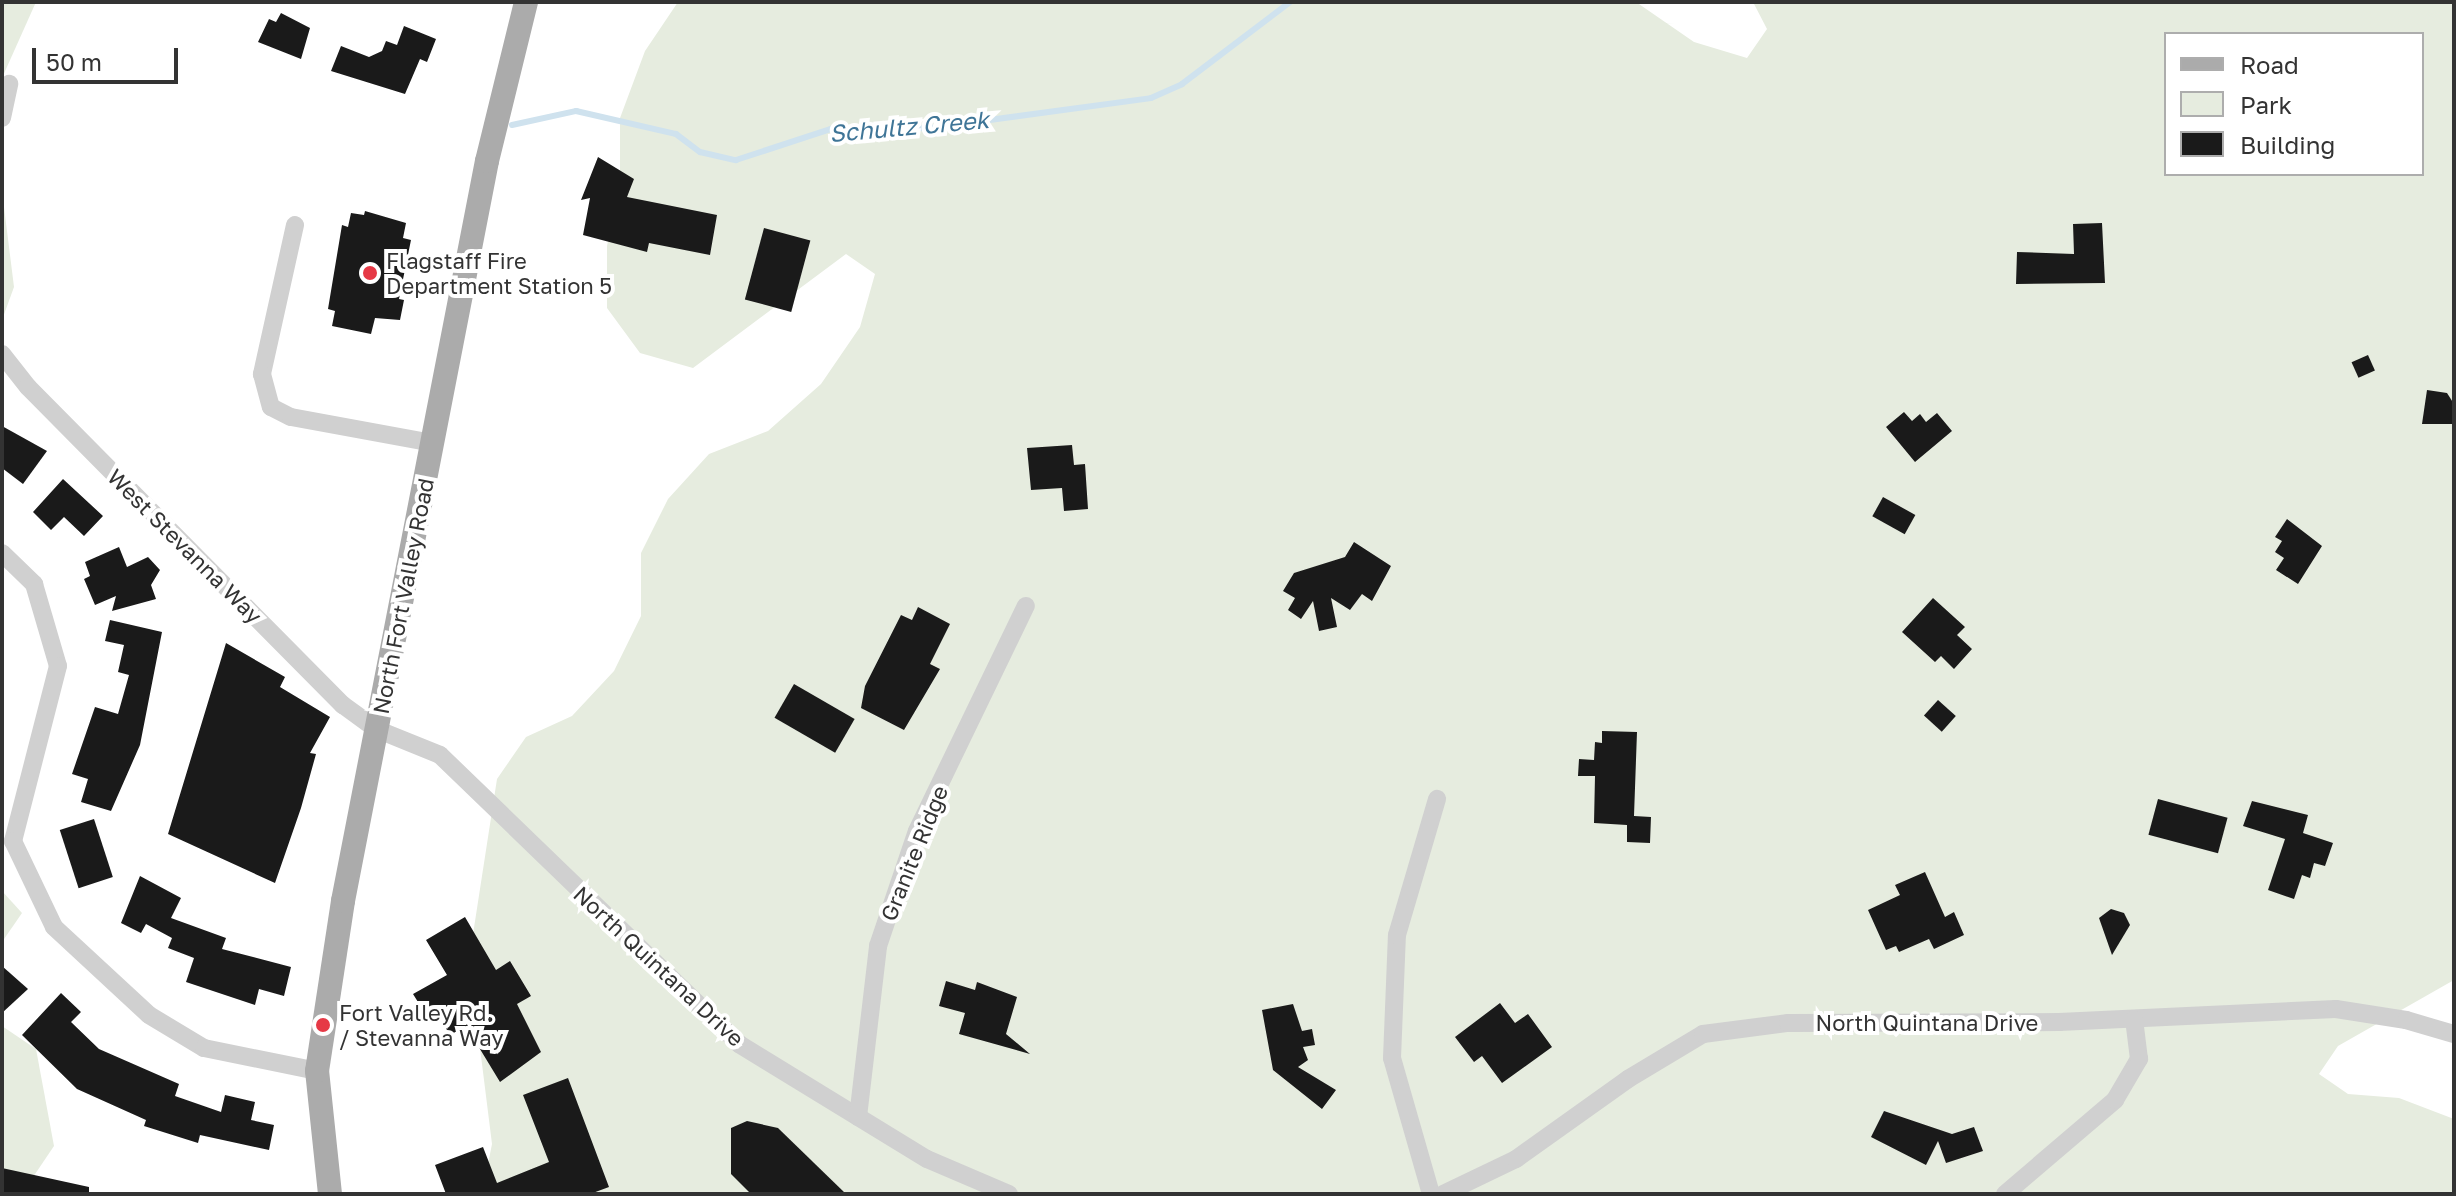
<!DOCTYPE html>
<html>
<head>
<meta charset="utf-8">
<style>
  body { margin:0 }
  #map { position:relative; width:2456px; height:1196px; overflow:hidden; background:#fff; font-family:"Golos Text",sans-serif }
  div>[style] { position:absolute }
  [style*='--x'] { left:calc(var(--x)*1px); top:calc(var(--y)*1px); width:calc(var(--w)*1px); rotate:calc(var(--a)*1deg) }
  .green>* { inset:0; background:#e6ecdf }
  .stream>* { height:6px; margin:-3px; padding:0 3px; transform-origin:3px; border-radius:3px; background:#cfe2ee }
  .building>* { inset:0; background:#1a1a1a; transform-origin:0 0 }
  .minor>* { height:18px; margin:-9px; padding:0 9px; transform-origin:9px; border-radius:9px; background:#d0d0d0 }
  .major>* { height:24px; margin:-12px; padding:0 12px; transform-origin:12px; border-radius:12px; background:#ababab }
  .dots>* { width:22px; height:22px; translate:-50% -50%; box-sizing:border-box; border:4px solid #fff; border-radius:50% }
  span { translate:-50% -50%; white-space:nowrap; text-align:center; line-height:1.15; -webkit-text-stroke:8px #fff; paint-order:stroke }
  .poi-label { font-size:22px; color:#333 }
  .left { translate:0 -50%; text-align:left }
  .street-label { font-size:22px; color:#333 }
  .water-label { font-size:24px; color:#3f7597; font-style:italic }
  .frame { position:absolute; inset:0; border:4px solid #333; pointer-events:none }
  .legend { position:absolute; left:2164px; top:32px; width:260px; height:144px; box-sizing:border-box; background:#fff; border:2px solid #adadad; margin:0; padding:10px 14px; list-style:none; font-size:24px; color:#333 }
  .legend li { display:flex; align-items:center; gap:16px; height:40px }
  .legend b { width:40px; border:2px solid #adadad }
  .scale { position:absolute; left:32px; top:48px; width:146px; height:36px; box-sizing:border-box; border:4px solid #333; border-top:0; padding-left:10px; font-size:24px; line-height:28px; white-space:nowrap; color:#333; -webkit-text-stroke:6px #fff; paint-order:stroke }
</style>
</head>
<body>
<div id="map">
  <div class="green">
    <div style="clip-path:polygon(2px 2px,36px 2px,2px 78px)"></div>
    <div style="clip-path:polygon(evenodd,678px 2px,1636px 2px,1694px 42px,1747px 58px,1767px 29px,1753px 2px,2454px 2px,2454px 980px,2338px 1046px,2319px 1074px,2348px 1094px,2399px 1098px,2454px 1119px,2454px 1194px,482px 1194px,492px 1144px,469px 960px,497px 779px,526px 737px,572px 716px,614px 671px,641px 616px,641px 553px,668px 499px,709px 454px,768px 431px,821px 384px,860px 327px,875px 274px,846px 254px,693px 368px,640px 353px,607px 308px,607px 246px,620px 181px,620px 118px,645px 51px,678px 2px,2166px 34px,2422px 34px,2422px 174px,2166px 174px,2166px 34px)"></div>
    <div style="clip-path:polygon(2px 191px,14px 287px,2px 320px)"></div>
    <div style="clip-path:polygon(2px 891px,22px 913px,2px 942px)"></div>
    <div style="clip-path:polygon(2px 1026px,36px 1049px,54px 1146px,25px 1189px,8px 1194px,2px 1194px)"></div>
  </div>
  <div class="stream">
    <div style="--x:512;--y:125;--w:66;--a:-12.3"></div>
    <div style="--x:576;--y:111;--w:103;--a:13"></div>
    <div style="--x:676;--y:134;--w:30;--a:37"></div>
    <div style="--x:700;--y:152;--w:37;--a:13"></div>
    <div style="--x:736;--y:160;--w:100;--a:-18.1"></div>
    <div style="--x:831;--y:129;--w:99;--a:-0.6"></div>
    <div style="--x:930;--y:128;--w:223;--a:-7.7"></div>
    <div style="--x:1151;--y:98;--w:34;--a:-24"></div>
    <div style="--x:1182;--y:84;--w:136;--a:-37.2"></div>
  </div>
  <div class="building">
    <div style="clip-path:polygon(281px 13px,310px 28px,301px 59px,258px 42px,269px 19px,276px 22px)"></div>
    <div style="clip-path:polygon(404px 26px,436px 39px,427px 62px,420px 59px,405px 94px,331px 71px,341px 46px,369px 57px,382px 51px,386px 41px,397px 45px)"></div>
    <div style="clip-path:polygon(598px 157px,634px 179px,627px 197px,717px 215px,710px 255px,649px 243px,647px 252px,583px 235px,590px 198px,581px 200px)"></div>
    <div style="clip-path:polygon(365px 211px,406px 223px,403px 238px,411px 240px,399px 299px,404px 300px,400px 320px,375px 318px,371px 334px,332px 326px,335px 311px,328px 309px,342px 225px,348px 227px,351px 213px,364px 215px)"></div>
    <div style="clip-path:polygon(2102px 223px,2105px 283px,2016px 284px,2017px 252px,2074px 254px,2073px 224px)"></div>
    <div style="left:764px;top:228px;width:48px;height:74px;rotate:15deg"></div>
    <div style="left:2368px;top:355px;width:17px;height:18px;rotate:66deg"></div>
    <div style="clip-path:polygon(2427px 390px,2447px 393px,2454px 404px,2454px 424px,2422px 424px)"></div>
    <div style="clip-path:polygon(1904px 412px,1912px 421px,1920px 414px,1926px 422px,1937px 413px,1952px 431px,1915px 462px,1886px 427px)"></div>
    <div style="clip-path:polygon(2px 426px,47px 451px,23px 484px,2px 468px)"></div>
    <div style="clip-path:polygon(1072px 445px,1074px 465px,1085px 464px,1088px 509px,1064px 511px,1062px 488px,1031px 490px,1027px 448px)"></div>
    <div style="clip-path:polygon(63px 479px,103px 516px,84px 536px,64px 517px,51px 530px,33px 512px)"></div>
    <div style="left:1883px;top:497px;width:37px;height:22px;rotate:29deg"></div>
    <div style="clip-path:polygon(2287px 519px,2322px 546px,2298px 584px,2276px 570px,2284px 558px,2275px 552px,2282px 541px,2275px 537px)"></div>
    <div style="clip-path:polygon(1354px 542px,1391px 566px,1372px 601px,1362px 594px,1350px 610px,1331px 598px,1337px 627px,1319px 631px,1313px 601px,1301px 619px,1288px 610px,1295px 598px,1283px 591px,1294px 573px,1345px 557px)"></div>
    <div style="clip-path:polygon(119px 547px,127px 567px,148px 557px,160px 570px,151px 585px,156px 599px,112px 611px,116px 596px,95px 605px,84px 579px,90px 576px,85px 562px)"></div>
    <div style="clip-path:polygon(1933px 598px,1965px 627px,1957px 635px,1972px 649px,1954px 669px,1941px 656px,1935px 662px,1902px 632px)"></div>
    <div style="clip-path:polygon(918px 607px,950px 624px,930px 664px,940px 669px,904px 730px,861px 708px,865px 686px,901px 615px,912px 620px)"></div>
    <div style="clip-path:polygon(110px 620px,162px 632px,140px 745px,111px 811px,81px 802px,88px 779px,72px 774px,95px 707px,118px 714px,129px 675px,118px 672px,124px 645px,105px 641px)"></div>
    <div style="clip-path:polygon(226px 643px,285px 677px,280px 687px,330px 717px,310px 753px,316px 754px,301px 808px,275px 883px,168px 834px)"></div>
    <div style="left:794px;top:684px;width:70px;height:39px;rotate:30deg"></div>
    <div style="left:1938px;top:700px;width:24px;height:21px;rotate:42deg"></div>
    <div style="clip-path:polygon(1602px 731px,1637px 732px,1634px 816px,1651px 817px,1650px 843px,1627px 842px,1627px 825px,1594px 823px,1595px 776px,1578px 776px,1579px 759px,1594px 760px,1595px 742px,1602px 743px)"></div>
    <div style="left:2158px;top:799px;width:72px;height:37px;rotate:15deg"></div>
    <div style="clip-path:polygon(2252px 801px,2308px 815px,2303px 833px,2333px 843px,2325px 866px,2314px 863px,2310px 878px,2302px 875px,2294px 899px,2268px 890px,2285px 839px,2243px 826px)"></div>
    <div style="left:94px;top:819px;width:61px;height:36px;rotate:72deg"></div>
    <div style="clip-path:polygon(1925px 872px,1945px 917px,1954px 912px,1964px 935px,1934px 949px,1929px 939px,1899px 952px,1896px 946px,1886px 950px,1868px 910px,1900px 895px,1895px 885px)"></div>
    <div style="clip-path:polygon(140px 876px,181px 898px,171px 918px,226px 938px,222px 949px,291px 967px,284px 996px,259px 989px,255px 1005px,186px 982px,194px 958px,168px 948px,172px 938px,146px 924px,141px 933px,121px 923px)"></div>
    <div style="clip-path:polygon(2111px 909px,2124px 913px,2130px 925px,2112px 955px,2099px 918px)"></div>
    <div style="clip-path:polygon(465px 917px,496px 970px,510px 961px,531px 996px,517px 1004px,541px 1052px,500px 1082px,466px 1026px,450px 1035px,438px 1015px,431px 1023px,413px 994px,447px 975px,426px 940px)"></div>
    <div style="clip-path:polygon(2px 966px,28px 989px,2px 1013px)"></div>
    <div style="clip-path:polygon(946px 981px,975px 990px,977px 982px,1017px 997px,1006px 1034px,1030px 1054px,959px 1034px,965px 1013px,939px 1006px)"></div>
    <div style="clip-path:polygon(61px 993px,81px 1012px,71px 1022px,99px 1049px,179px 1084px,175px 1096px,221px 1112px,225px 1095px,255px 1102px,251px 1120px,274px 1125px,269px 1150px,200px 1135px,198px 1143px,144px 1126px,146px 1120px,77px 1089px,22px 1035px)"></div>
    <div style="clip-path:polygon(1500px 1003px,1515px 1023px,1528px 1014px,1552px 1047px,1502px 1083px,1482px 1056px,1474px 1062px,1455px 1037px)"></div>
    <div style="clip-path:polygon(1293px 1004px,1302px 1031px,1312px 1029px,1315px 1045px,1303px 1047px,1308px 1060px,1298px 1067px,1336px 1090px,1322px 1109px,1273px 1070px,1262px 1010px)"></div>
    <div style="clip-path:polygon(568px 1078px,609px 1187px,590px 1194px,446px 1194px,435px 1165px,483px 1147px,497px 1183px,549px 1162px,523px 1095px)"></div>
    <div style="clip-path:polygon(1884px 1111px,1952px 1134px,1974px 1127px,1983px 1151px,1946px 1163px,1938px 1141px,1926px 1165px,1871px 1137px)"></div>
    <div style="clip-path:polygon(747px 1121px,778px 1128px,846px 1194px,751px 1194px,731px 1174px,731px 1128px)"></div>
    <div style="clip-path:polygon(2px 1168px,89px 1187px,89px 1194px,2px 1194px)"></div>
  </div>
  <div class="minor">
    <div style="--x:2;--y:118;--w:35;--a:-78"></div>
    <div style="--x:295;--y:225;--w:153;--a:102.5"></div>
    <div style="--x:262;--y:374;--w:34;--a:75"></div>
    <div style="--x:271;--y:407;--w:22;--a:27"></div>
    <div style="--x:291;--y:417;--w:144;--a:10.4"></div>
    <div style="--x:2;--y:354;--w:42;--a:51.8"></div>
    <div style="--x:28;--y:387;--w:448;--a:45.3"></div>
    <div style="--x:343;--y:705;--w:41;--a:36"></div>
    <div style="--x:376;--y:729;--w:69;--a:22.1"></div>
    <div style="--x:440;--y:755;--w:416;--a:44"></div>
    <div style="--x:739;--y:1044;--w:220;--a:31.5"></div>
    <div style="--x:927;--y:1159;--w:89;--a:23.1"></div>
    <div style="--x:2;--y:553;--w:45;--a:44.1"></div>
    <div style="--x:34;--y:584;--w:85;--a:73.7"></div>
    <div style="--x:58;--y:666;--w:181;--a:104.4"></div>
    <div style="--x:13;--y:841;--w:95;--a:64.5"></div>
    <div style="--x:54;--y:927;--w:129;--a:42.8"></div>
    <div style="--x:149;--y:1015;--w:64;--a:31"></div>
    <div style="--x:204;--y:1048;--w:115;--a:11.5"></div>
    <div style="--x:858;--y:1117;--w:172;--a:-83.3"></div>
    <div style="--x:878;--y:946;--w:121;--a:-71.3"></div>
    <div style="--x:917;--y:831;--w:250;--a:-64.2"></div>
    <div style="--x:1431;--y:1194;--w:141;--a:-106"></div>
    <div style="--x:1392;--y:1058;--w:123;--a:-87.7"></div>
    <div style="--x:1397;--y:935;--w:142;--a:-73.6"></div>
    <div style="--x:1443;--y:1194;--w:81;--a:-25.6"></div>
    <div style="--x:1516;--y:1159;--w:138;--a:-35.5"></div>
    <div style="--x:1628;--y:1079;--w:87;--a:-31"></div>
    <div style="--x:1703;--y:1034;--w:86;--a:-7.4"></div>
    <div style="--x:1788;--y:1023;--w:271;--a:-0.2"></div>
    <div style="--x:2059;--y:1022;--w:277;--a:-2.7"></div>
    <div style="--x:2336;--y:1009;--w:71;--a:8.9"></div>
    <div style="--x:2406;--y:1020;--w:50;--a:16.3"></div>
    <div style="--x:2005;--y:1194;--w:145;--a:-40.5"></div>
    <div style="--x:2115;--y:1100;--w:48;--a:-59.7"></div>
    <div style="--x:2139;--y:1059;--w:40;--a:-97.1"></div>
  </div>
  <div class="major">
    <div style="--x:330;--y:1194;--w:124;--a:-96"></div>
    <div style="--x:317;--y:1071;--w:172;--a:-81.3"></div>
    <div style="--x:343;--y:901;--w:754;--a:-78.99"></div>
    <div style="--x:487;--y:161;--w:164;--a:-76.2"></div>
  </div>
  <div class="dots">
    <div style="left:370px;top:273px;background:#e63946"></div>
    <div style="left:323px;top:1025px;background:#e63946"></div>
  </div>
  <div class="poi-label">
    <span class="left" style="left:386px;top:273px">Flagstaff Fire<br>Department Station 5</span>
    <span class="left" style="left:339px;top:1025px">Fort Valley Rd.<br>/ Stevanna Way</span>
  </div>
  <div class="street-label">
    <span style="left:185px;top:546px;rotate:45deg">West Stevanna Way</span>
    <span style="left:403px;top:596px;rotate:-79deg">North Fort Valley Road</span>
    <span style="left:914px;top:853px;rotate:-68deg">Granite Ridge</span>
    <span style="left:659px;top:966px;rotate:43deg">North Quintana Drive</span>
    <span style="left:1927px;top:1023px">North Quintana Drive</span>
  </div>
  <div class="water-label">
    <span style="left:909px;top:126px;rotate:-5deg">Schultz Creek</span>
  </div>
  <div class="frame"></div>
  <ul class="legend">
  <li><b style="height:10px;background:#ababab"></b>Road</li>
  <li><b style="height:22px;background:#e6ecdf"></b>Park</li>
  <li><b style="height:22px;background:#1a1a1a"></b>Building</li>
  </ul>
  <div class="scale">50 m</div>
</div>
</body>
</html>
